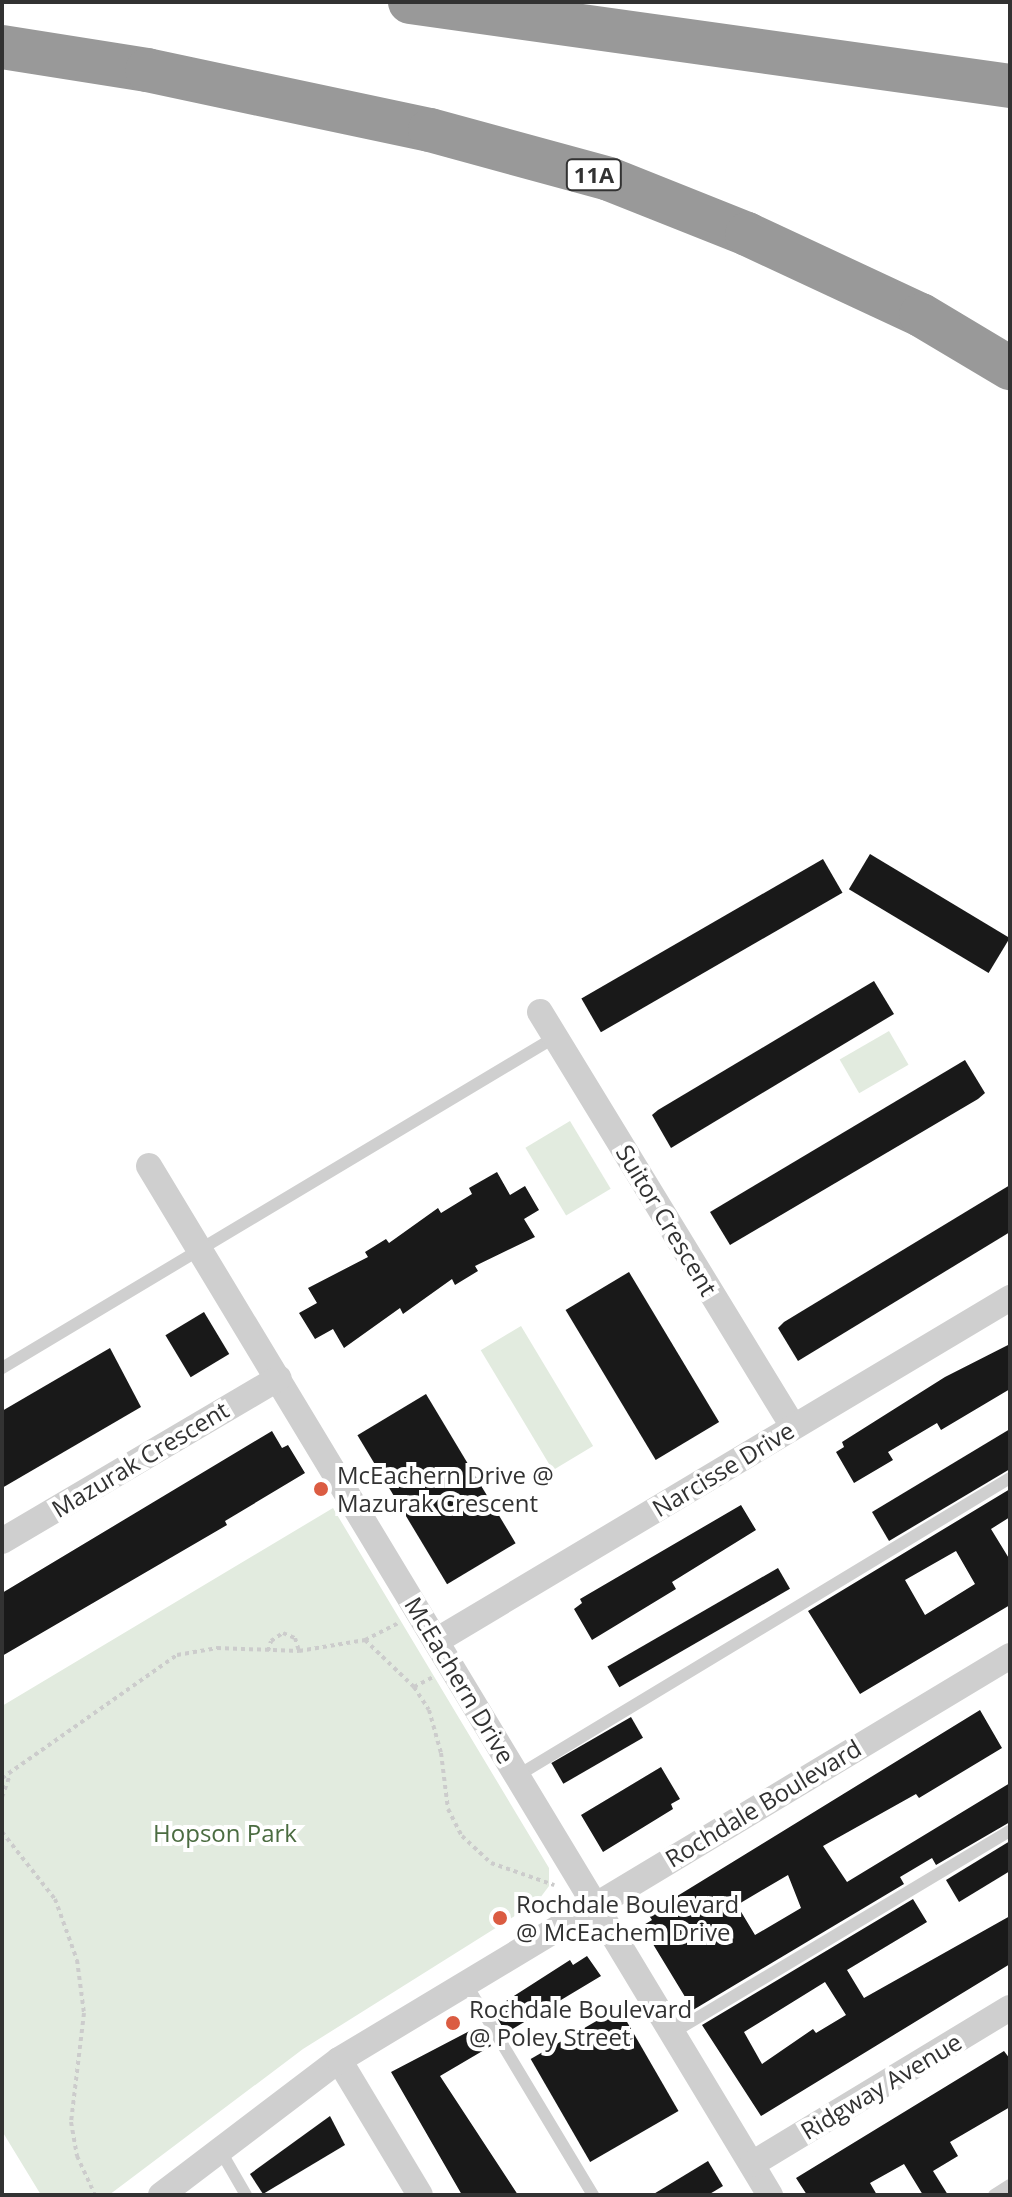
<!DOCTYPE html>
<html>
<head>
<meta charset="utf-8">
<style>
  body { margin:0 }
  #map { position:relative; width:1012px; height:2197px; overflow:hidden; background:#fff; font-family:"Open Sans",sans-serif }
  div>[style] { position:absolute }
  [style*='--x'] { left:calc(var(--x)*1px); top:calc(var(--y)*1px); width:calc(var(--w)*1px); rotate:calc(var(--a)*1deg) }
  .green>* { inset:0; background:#e2ebdf; transform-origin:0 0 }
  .building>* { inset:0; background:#191919; transform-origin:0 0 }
  .path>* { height:4px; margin-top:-2px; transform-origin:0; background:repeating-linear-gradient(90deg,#ccc 0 4px,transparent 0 8px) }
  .lane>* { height:12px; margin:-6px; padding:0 6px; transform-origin:6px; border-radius:6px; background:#cfcfcf }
  .street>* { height:26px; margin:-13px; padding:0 13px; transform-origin:13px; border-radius:13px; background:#cfcfcf }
  .highway>* { height:44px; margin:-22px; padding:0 22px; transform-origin:22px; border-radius:22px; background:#999 }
  .dots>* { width:22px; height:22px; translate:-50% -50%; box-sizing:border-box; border:4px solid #fff; border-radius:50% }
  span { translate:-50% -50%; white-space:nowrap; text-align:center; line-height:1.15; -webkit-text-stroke:8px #fff; paint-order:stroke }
  .shield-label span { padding:2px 6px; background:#fff; border:2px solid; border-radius:6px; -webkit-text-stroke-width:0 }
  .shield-label { font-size:22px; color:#323232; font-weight:700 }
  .street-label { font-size:24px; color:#323232 }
  .poi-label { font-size:24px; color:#323232 }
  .left { translate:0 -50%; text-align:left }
  .park-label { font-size:24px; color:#4b6c41 }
  .frame { position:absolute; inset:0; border:4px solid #323232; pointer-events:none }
</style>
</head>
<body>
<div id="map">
  <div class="green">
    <div style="left:889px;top:1031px;width:39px;height:57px;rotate:60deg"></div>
    <div style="left:570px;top:1121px;width:79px;height:52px;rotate:59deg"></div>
    <div style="left:521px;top:1326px;width:140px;height:47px;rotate:59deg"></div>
    <div style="clip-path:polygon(333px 1508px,549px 1868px,549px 1886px,537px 1902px,303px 2049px,109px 2195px,41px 2195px,2px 2131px,2px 1706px)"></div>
  </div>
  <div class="building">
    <div style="left:870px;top:854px;width:163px;height:41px;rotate:31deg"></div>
    <div style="left:823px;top:859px;width:39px;height:279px;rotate:60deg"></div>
    <div style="clip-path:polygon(874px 981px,894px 1014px,671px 1148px,652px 1115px,658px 1110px)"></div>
    <div style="clip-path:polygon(965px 1060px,985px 1093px,978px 1099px,730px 1245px,710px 1212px)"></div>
    <div style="clip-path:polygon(497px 1172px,510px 1195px,525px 1186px,539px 1210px,524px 1219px,535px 1237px,475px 1266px,478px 1271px,455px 1285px,452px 1279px,403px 1314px,400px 1308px,344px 1348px,333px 1329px,315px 1339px,299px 1313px,317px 1303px,308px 1288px,368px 1257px,365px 1252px,386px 1239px,389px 1243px,438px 1208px,441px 1213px,472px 1194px,469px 1188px)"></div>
    <div style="clip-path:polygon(1010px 1185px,1010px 1232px,798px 1361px,778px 1328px,784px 1322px)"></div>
    <div style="left:629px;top:1272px;width:175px;height:74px;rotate:59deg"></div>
    <div style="left:204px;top:1312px;width:49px;height:45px;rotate:59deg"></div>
    <div style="clip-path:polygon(1010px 1344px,1010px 1389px,941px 1430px,937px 1423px,888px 1452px,893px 1460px,854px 1483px,836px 1452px,844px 1447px,842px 1442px,945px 1377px)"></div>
    <div style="clip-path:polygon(110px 1348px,141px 1407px,2px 1488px,2px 1411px)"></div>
    <div style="left:426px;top:1394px;width:174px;height:80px;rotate:59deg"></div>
    <div style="clip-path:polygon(1010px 1429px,1010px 1469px,889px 1541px,872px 1512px)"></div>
    <div style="clip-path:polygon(272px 1431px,282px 1448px,288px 1445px,305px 1473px,225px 1521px,227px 1525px,2px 1656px,2px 1593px)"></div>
    <div style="clip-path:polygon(evenodd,1010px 1489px,1010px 1517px,991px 1529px,1010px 1560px,1010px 1605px,860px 1694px,808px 1611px,1010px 1489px,956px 1551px,975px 1584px,925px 1615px,905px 1580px,956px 1551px)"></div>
    <div style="clip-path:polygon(741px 1505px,756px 1530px,672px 1582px,676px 1589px,592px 1640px,574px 1609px,582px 1603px,580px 1599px)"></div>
    <div style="left:778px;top:1568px;width:24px;height:197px;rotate:60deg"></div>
    <div style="clip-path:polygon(evenodd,980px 1710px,1002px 1748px,919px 1798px,916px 1794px,823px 1846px,847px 1882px,1010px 1783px,1010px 1822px,936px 1865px,932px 1858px,900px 1877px,904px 1884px,693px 2010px,642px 1926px,652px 1920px,648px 1914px,980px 1710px,788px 1875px,801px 1908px,755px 1935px,737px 1905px,788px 1875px)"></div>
    <div style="left:631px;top:1717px;width:24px;height:92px;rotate:60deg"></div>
    <div style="clip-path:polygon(661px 1767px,680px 1799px,671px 1804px,673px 1809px,603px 1852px,581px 1815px)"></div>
    <div style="clip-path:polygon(1010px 1841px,1010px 1871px,959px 1902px,946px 1880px)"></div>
    <div style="clip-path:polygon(evenodd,913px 1899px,927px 1922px,847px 1970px,864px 1998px,1010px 1916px,1010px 1964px,761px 2116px,702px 2025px,913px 1899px,825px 1982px,846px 2015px,816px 2033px,813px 2029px,762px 2064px,744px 2032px,825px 1982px)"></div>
    <div style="clip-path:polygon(587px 1956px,601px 1976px,506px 2033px,496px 2016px,503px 2011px,500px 2005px,570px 1960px,573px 1965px)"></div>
    <div style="left:619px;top:2008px;width:119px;height:102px;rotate:60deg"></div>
    <div style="clip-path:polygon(481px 2025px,491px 2046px,440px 2076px,518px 2195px,462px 2195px,391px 2072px)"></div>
    <div style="clip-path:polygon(1004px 2051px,1010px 2059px,1010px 2107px,950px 2142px,958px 2156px,933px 2171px,948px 2195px,923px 2195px,904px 2164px,870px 2183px,877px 2195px,807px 2195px,796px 2178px)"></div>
    <div style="clip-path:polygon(330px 2116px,345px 2145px,263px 2194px,250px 2174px)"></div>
    <div style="clip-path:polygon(708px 2161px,723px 2186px,708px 2195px,652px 2195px)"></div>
  </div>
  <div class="path">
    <div style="--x:365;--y:1640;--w:68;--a:43.8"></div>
    <div style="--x:414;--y:1687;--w:27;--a:57"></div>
    <div style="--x:429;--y:1710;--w:45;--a:74.4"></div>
    <div style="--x:441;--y:1753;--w:56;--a:82.9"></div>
    <div style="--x:448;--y:1809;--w:30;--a:63"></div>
    <div style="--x:462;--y:1836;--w:40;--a:43"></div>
    <div style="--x:491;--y:1863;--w:67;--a:19.2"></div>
    <div style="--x:268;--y:1651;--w:10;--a:-73"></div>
    <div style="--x:271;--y:1641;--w:14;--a:-34"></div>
    <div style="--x:283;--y:1633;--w:13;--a:23"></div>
    <div style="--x:295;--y:1638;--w:14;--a:73"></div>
    <div style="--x:414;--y:1687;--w:21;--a:-28"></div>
    <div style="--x:2;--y:1778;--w:214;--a:-35.1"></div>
    <div style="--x:177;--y:1655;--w:41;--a:-9.9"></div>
    <div style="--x:217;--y:1648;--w:82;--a:2.1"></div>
    <div style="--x:299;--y:1651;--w:67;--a:-9.5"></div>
    <div style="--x:365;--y:1640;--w:37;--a:-27"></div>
    <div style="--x:2;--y:1797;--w:23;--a:-70"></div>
    <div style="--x:2;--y:1832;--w:85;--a:51.7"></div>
    <div style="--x:55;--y:1899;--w:65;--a:70.2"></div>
    <div style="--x:77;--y:1960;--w:53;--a:82.5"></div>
    <div style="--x:84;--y:2013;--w:110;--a:96.8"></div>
    <div style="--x:71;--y:2122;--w:35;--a:80"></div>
    <div style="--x:77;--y:2156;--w:43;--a:65.2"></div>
  </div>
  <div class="lane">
    <div style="--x:2;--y:1368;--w:644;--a:-30.9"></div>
    <div style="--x:517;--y:1776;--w:576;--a:-31.15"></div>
    <div style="--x:465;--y:1982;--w:249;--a:59"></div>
    <div style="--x:672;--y:2033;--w:394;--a:-30.9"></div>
    <div style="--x:220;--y:2150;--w:52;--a:60"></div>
    <div style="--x:994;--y:2195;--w:19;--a:-32"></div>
  </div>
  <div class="street">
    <div style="--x:540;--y:1012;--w:486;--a:58.6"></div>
    <div style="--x:149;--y:1166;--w:1202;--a:58.89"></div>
    <div style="--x:2;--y:1541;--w:321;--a:-30.5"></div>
    <div style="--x:436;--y:1641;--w:669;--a:-30.86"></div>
    <div style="--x:339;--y:2060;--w:157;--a:59"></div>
    <div style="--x:752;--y:2164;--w:301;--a:-31.2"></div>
    <div style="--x:161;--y:2195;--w:223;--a:-37.2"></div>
    <div style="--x:339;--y:2060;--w:783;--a:-31.05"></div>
  </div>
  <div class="highway">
    <div style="--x:410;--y:2;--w:606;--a:7.97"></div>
    <div style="--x:2;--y:47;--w:147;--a:9"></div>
    <div style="--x:147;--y:70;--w:289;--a:12"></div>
    <div style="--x:430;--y:130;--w:186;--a:15.3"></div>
    <div style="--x:609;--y:179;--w:149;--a:21.7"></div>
    <div style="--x:747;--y:234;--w:192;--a:25"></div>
    <div style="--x:921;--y:315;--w:104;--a:30.8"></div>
  </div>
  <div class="dots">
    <div style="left:321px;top:1489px;background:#db5c42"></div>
    <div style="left:500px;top:1918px;background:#db5c42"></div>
    <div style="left:453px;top:2023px;background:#db5c42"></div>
  </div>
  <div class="shield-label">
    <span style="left:594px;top:175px">11A</span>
  </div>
  <div class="street-label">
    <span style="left:667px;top:1220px;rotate:59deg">Suitor Crescent</span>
    <span style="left:140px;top:1459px;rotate:-31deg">Mazurak Crescent</span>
    <span style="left:723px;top:1469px;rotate:-31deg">Narcisse Drive</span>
    <span style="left:460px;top:1680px;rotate:59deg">McEachern Drive</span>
    <span style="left:763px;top:1803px;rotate:-31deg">Rochdale Boulevard</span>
    <span style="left:881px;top:2086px;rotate:-31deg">Ridgway Avenue</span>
  </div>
  <div class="poi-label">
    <span class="left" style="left:337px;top:1489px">McEachern Drive @<br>Mazurak Crescent</span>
    <span class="left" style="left:516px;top:1918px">Rochdale Boulevard<br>@ McEachem Drive</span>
    <span class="left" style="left:469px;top:2023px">Rochdale Boulevard<br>@ Poley Street</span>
  </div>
  <div class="park-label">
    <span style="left:225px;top:1833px">Hopson Park</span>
  </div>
  <div class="frame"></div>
</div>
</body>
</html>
